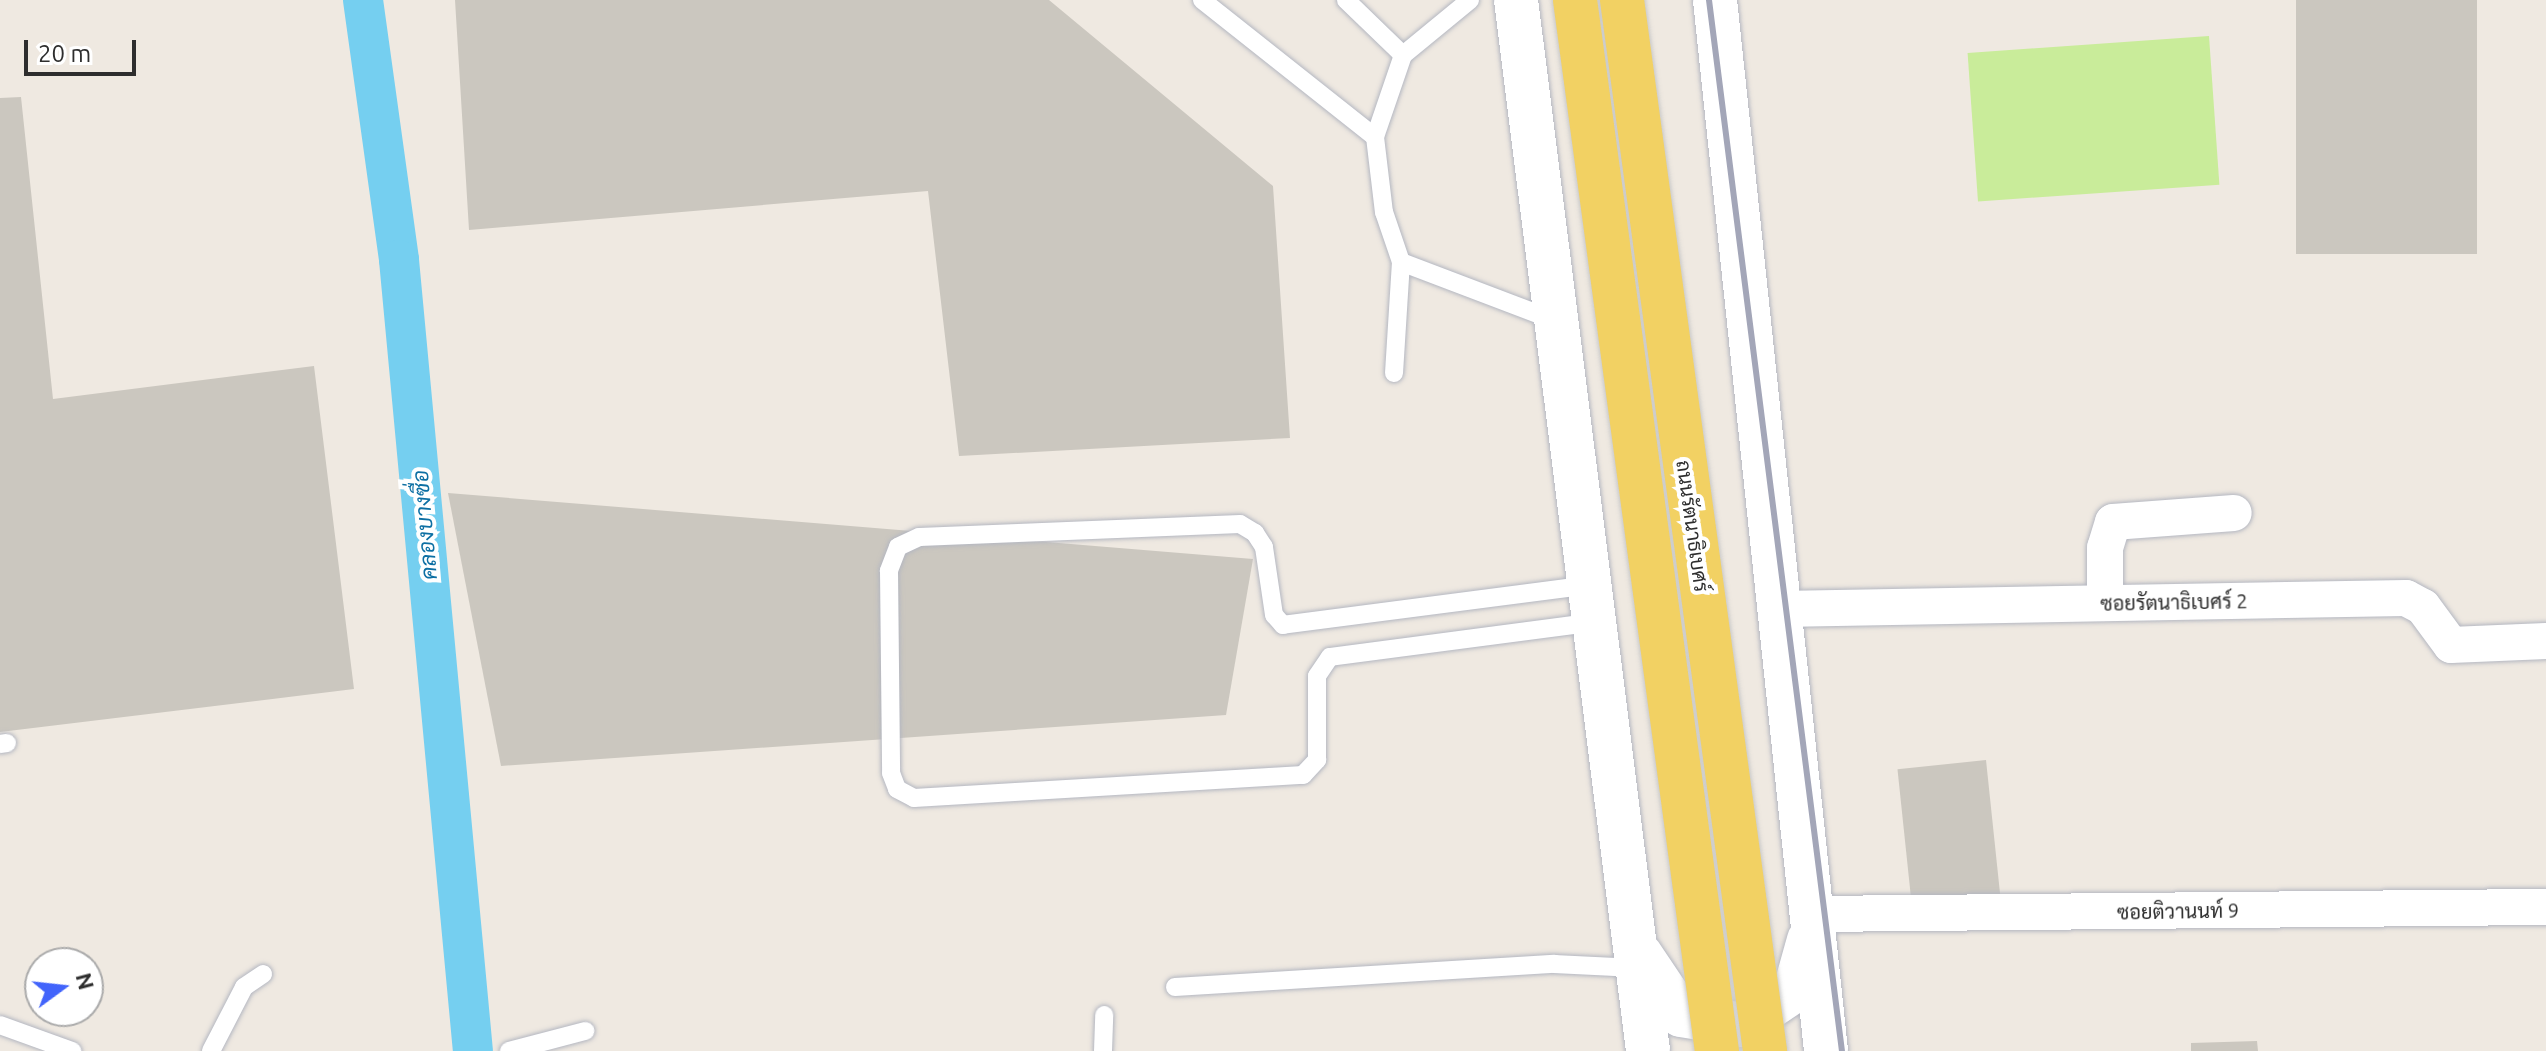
<!DOCTYPE html>
<html>
<head>
<meta charset="utf-8">
<style>
  body { margin:0 }
  #map { position:relative; width:2546px; height:1051px; overflow:hidden; background:#efe9e1; font-family:Ubuntu,Sarabun,sans-serif }
  div>[style] { position:absolute }
  [style*='--x'] { left:calc(var(--x)*1px); top:calc(var(--y)*1px); width:calc(var(--w)*1px); rotate:calc(var(--a)*1deg) }
  .pitch>* { inset:0; background:#c9ec9a; transform-origin:0 0 }
  .canal>* { height:40px; margin:-20px; padding:0 20px; transform-origin:20px; border-radius:20px; background:#75cff0 }
  .building>* { inset:0; background:#cbc7bf; transform-origin:0 0 }
  .roads { filter:drop-shadow(0 0 2px #b4b7c1) drop-shadow(0 0 2px #b4b7c1) }
  .lane>* { height:18px; margin:-9px; padding:0 9px; transform-origin:9px; border-radius:9px; background:#fff }
  .street>* { height:36px; margin:-18px; padding:0 18px; transform-origin:18px; border-radius:18px; background:#fff }
  .secondary>* { height:44px; margin:-22px; padding:0 22px; transform-origin:22px; border-radius:22px; background:#fff }
  .rail>* { height:6px; margin:-3px; padding:0 3px; transform-origin:3px; border-radius:3px; background:#a3a6b8 }
  .bridges { filter:drop-shadow(0 0 2px #c9c9c9) drop-shadow(0 0 2px #c9c9c9) }
  .primary-bridge>* { height:44px; margin:-22px; padding:0 22px; transform-origin:22px; border-radius:22px; background:#f2d163 }
  span { translate:-50% -50%; white-space:nowrap; text-align:center; line-height:1.15; -webkit-text-stroke:8px #fff; paint-order:stroke }
  .street-label { font-size:20px; color:#2e2e2e }
  .water-label { font-size:22px; color:#0d6fa3; font-style:italic }
  .north { position:absolute; left:24px; top:947px; width:80px; height:80px; box-sizing:border-box; background:#fff; border:2px solid #ababab; border-radius:50%; rotate:75deg; font-size:22px; font-weight:700; line-height:32px; text-align:center; color:#2e2e2e }
  .north::after { content:''; display:block; margin:auto; width:28px; height:36px; background:#4264fb; clip-path:polygon(50% 0,100% 100%,50% 72%,0 100%) }
  .scale { position:absolute; left:24px; top:40px; width:112px; height:36px; box-sizing:border-box; border:4px solid #2e2e2e; border-top:0; padding-left:10px; font-size:24px; line-height:28px; white-space:nowrap; color:#2e2e2e; -webkit-text-stroke:6px #fff; paint-order:stroke }
</style>
</head>
<body>
<div id="map">
  <div class="pitch">
    <div style="left:2209px;top:36px;width:149px;height:242px;rotate:86deg"></div>
  </div>
  <div class="canal">
    <div style="--x:363;--y:0;--w:262;--a:82.1"></div>
    <div style="--x:399;--y:260;--w:794;--a:84.66"></div>
  </div>
  <div class="building">
    <div style="clip-path:polygon(455px 0,1049px 0,1273px 186px,1290px 438px,959px 456px,928px 191px,469px 230px)"></div>
    <div style="left:2296px;top:0;width:181px;height:254px"></div>
    <div style="clip-path:polygon(21px 97px,53px 399px,314px 366px,354px 689px,0 732px,0 98px)"></div>
    <div style="clip-path:polygon(448px 493px,1253px 559px,1226px 715px,501px 766px)"></div>
    <div style="left:1986px;top:760px;width:137px;height:89px;rotate:84deg"></div>
    <div style="clip-path:polygon(2257px 1041px,2258px 1051px,2191px 1051px,2191px 1043px)"></div>
  </div>
  <div class="roads">
    <div class="lane">
      <div style="--x:1202;--y:0;--w:221;--a:38.4"></div>
      <div style="--x:1346;--y:0;--w:79;--a:44"></div>
      <div style="--x:1470;--y:0;--w:87;--a:140.6"></div>
      <div style="--x:1403;--y:55;--w:87;--a:108.9"></div>
      <div style="--x:1375;--y:137;--w:76;--a:83.2"></div>
      <div style="--x:1384;--y:212;--w:53;--a:71.2"></div>
      <div style="--x:1401;--y:262;--w:164;--a:20.8"></div>
      <div style="--x:1394;--y:373;--w:111;--a:-86.4"></div>
      <div style="--x:1590;--y:585;--w:310;--a:172.6"></div>
      <div style="--x:1283;--y:625;--w:13;--a:-132"></div>
      <div style="--x:1274;--y:615;--w:69;--a:-98.4"></div>
      <div style="--x:1264;--y:547;--w:17;--a:-123"></div>
      <div style="--x:1255;--y:533;--w:17;--a:-149"></div>
      <div style="--x:1240;--y:524;--w:321;--a:177.7"></div>
      <div style="--x:919;--y:537;--w:23;--a:155"></div>
      <div style="--x:898;--y:547;--w:26;--a:111"></div>
      <div style="--x:889;--y:571;--w:202;--a:89.4"></div>
      <div style="--x:891;--y:773;--w:17;--a:69"></div>
      <div style="--x:897;--y:789;--w:19;--a:28"></div>
      <div style="--x:914;--y:798;--w:390;--a:-3.4"></div>
      <div style="--x:1303;--y:775;--w:21;--a:-47"></div>
      <div style="--x:1317;--y:760;--w:84;--a:-90"></div>
      <div style="--x:1317;--y:676;--w:23;--a:-56"></div>
      <div style="--x:1330;--y:657;--w:269;--a:-7.5"></div>
      <div style="--x:0;--y:744;--w:7;--a:-8"></div>
      <div style="--x:1175;--y:987;--w:380;--a:-3.5"></div>
      <div style="--x:1554;--y:964;--w:82;--a:2.8"></div>
      <div style="--x:0;--y:1025;--w:77;--a:19.9"></div>
      <div style="--x:211;--y:1051;--w:72;--a:-62.7"></div>
      <div style="--x:244;--y:987;--w:23;--a:-34"></div>
      <div style="--x:509;--y:1051;--w:79;--a:-14.7"></div>
      <div style="--x:1103;--y:1051;--w:36;--a:-88"></div>
    </div>
    <div class="street">
      <div style="--x:2105;--y:603;--w:55;--a:-90"></div>
      <div style="--x:2105;--y:548;--w:27;--a:-73"></div>
      <div style="--x:2113;--y:522;--w:121;--a:-4.3"></div>
      <div style="--x:1780;--y:609;--w:626;--a:-1.01"></div>
      <div style="--x:2406;--y:598;--w:19;--a:28"></div>
      <div style="--x:2423;--y:607;--w:47;--a:53.6"></div>
      <div style="--x:2451;--y:645;--w:95;--a:-2.4"></div>
      <div style="--x:1811;--y:914;--w:735;--a:-0.55"></div>
    </div>
    <div class="secondary">
      <div style="--x:1516;--y:0;--w:1059;--a:82.84"></div>
      <div style="--x:1715;--y:0;--w:1057;--a:83.97"></div>
      <div style="--x:1640;--y:954;--w:73;--a:56.1"></div>
      <div style="--x:1681;--y:1015;--w:63;--a:9.2"></div>
      <div style="--x:1743;--y:1025;--w:63;--a:-33.9"></div>
      <div style="--x:1795;--y:990;--w:52;--a:-74.4"></div>
    </div>
  </div>
  <div class="rail">
    <div style="--x:1709;--y:0;--w:1059;--a:82.79"></div>
  </div>
  <div class="bridges">
    <div class="primary-bridge">
      <div style="--x:1575;--y:0;--w:1061;--a:82.31"></div>
      <div style="--x:1622;--y:0;--w:1061;--a:82.25"></div>
    </div>
  </div>
  <div class="street-label">
    <span style="left:1693px;top:526px;rotate:82deg">ถนนรัตนาธิเบศร์</span>
    <span style="left:2174px;top:602px;rotate:-1deg">ซอยรัตนาธิเบศร์ 2</span>
    <span style="left:2178px;top:911px;rotate:-1deg">ซอยติวานนท์ 9</span>
  </div>
  <div class="water-label">
    <span style="left:424px;top:525px;rotate:-95deg">คลองบางซื่อ</span>
  </div>
  <div class="north">N</div>
  <div class="scale">20 m</div>
</div>
</body>
</html>
